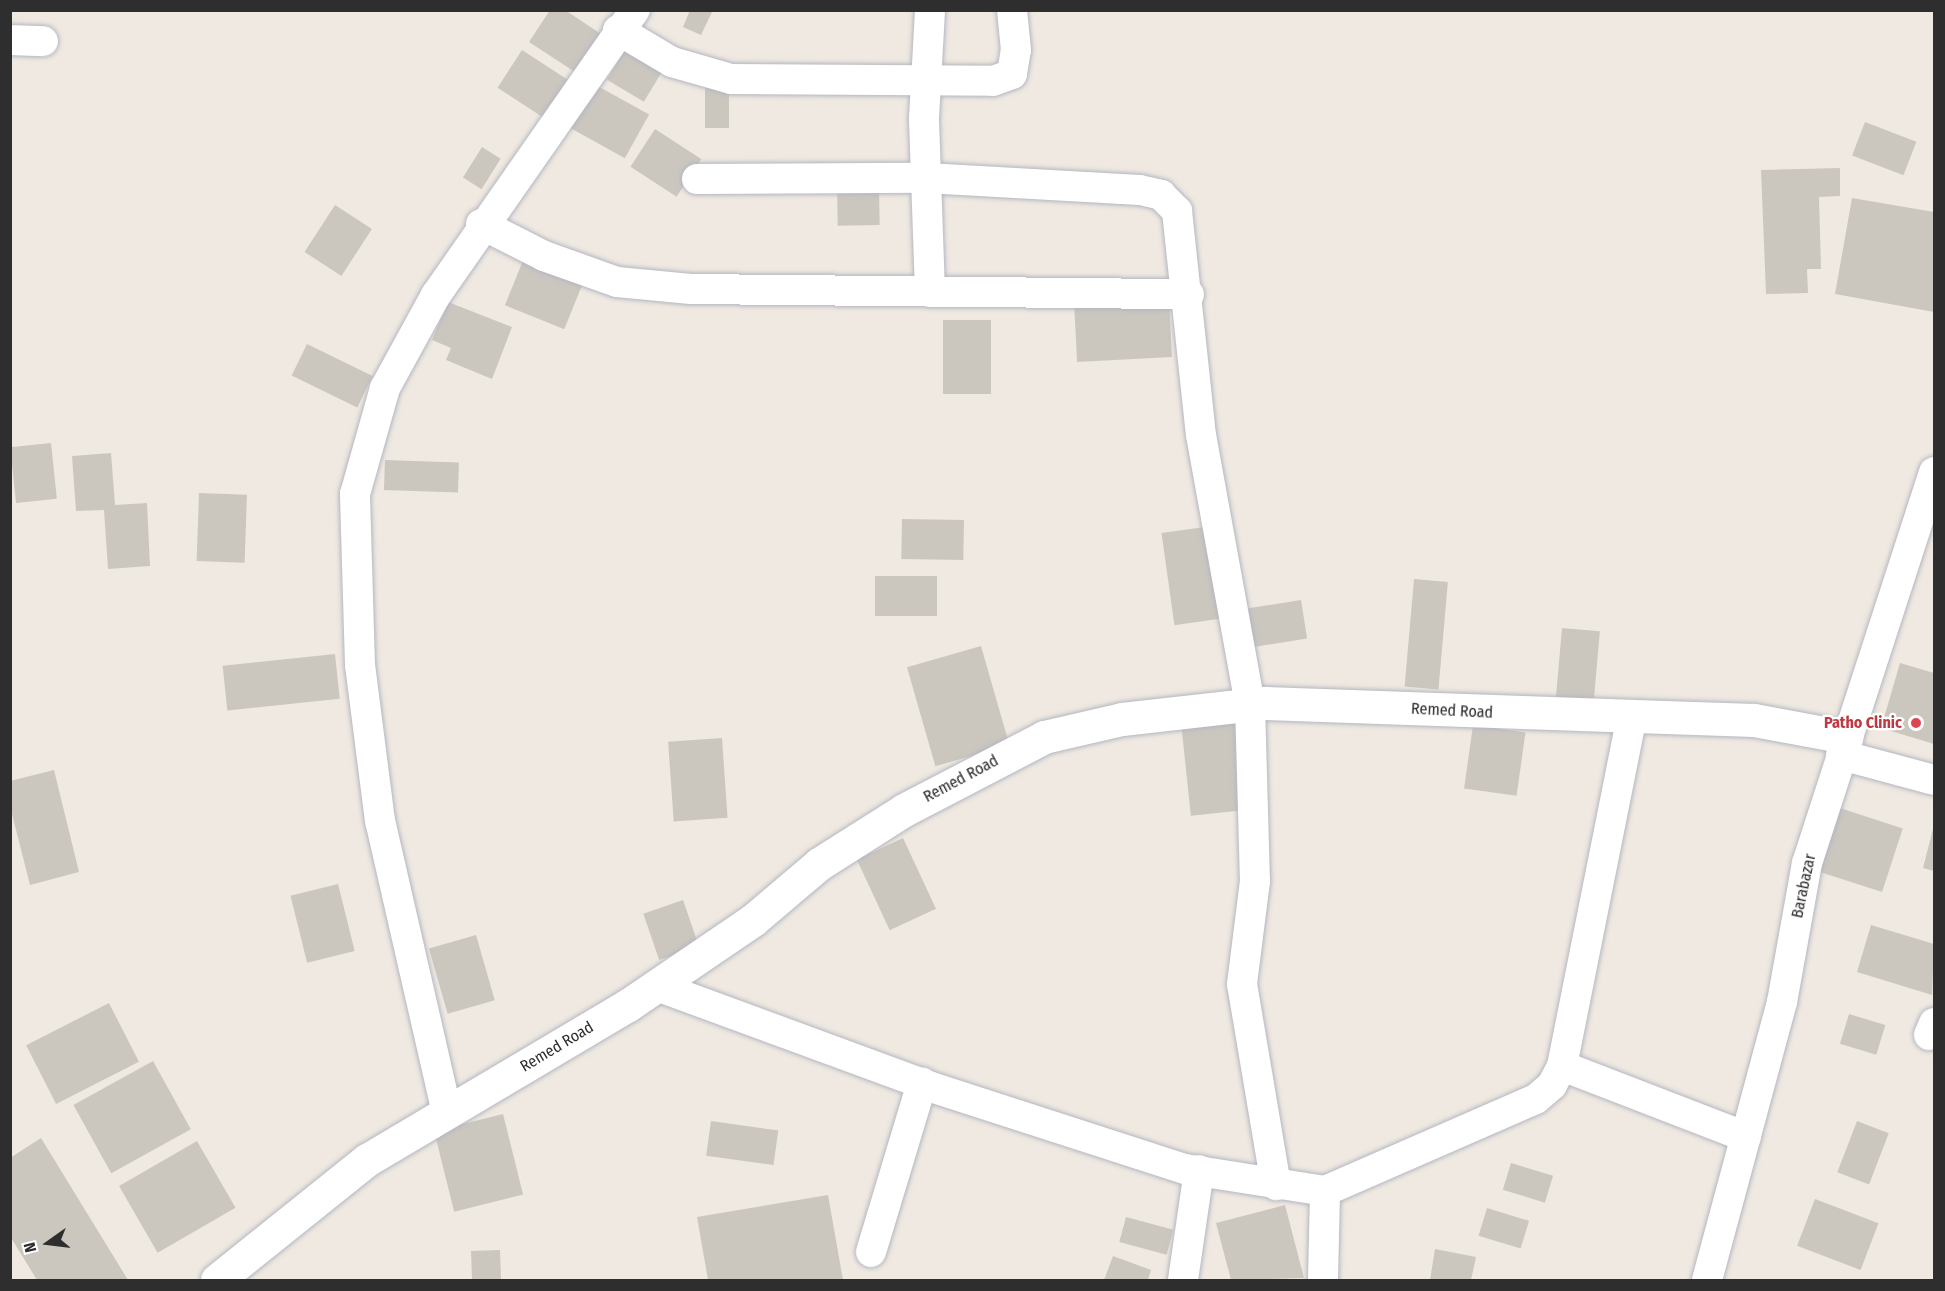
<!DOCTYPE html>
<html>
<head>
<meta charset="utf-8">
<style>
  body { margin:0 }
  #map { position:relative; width:1945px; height:1291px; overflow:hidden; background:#efe9e1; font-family:"Fira Sans Condensed",sans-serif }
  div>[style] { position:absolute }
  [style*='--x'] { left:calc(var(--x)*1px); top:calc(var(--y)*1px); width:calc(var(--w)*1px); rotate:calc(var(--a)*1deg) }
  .building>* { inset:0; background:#cbc7bf; transform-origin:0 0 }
  .roads { filter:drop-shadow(0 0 2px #b4b7c1) drop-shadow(0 0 2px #b4b7c1) }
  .minor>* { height:30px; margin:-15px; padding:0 15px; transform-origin:15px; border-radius:15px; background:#fff }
  .tertiary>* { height:33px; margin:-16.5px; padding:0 16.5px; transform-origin:16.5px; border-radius:16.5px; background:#fff }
  .dots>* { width:16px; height:16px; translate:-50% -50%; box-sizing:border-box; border:3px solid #fff; border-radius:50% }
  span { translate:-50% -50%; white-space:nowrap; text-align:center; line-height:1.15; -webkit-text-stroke:4.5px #fff; paint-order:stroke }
  .street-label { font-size:16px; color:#2e2e2e }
  .health-label { font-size:16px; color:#be3a42; font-weight:700 }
  .right { translate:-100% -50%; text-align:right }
  .frame { position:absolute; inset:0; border:12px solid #2e2e2e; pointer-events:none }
  .north { position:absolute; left:18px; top:1213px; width:60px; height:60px; -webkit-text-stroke:4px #fff; paint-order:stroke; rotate:256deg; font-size:16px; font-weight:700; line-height:24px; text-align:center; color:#2e2e2e }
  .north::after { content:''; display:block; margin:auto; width:21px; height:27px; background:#2e2e2e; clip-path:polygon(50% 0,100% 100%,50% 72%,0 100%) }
</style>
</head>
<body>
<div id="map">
  <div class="building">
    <div style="clip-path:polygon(550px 10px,565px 10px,601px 34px,575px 72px,529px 42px)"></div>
    <div style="clip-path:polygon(690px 10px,713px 10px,701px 35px,683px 27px)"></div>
    <div style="left:626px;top:48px;width:43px;height:37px;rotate:31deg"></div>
    <div style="left:522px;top:50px;width:55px;height:45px;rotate:33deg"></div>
    <div style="left:594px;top:84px;width:63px;height:50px;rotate:29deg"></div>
    <div style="left:705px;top:85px;width:24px;height:43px"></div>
    <div style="left:1865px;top:122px;width:55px;height:36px;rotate:21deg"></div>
    <div style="left:655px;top:129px;width:55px;height:45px;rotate:33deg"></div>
    <div style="left:482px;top:147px;width:22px;height:36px;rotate:32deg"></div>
    <div style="clip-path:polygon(1840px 168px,1840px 196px,1819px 197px,1821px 269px,1807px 269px,1808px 293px,1766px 294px,1761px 170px)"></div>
    <div style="left:879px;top:186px;width:39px;height:42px;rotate:89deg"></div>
    <div style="clip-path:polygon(1852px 198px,1934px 212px,1934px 312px,1835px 294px)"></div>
    <div style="left:335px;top:205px;width:44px;height:56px;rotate:33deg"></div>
    <div style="left:524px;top:258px;width:64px;height:51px;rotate:22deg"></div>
    <div style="left:1169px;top:300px;width:57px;height:95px;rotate:87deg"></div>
    <div style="clip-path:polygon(448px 302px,512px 327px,492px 379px,446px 360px,451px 348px,432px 340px)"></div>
    <div style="left:943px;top:320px;width:48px;height:74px"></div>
    <div style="left:307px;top:344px;width:73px;height:35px;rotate:26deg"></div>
    <div style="left:51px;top:443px;width:56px;height:41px;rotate:84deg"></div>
    <div style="clip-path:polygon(111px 453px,115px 505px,147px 503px,150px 566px,108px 569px,104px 510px,76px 511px,72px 456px)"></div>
    <div style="left:385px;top:460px;width:74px;height:30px;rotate:2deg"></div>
    <div style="left:199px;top:493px;width:48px;height:68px;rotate:2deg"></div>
    <div style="left:902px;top:519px;width:62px;height:40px;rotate:1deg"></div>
    <div style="left:1212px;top:526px;width:93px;height:51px;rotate:82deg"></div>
    <div style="left:875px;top:576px;width:62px;height:40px"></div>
    <div style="left:1414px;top:579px;width:34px;height:108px;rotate:5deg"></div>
    <div style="left:1301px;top:600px;width:39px;height:63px;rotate:81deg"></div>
    <div style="left:1562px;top:628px;width:38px;height:75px;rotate:5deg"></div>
    <div style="left:981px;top:646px;width:103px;height:77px;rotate:74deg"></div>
    <div style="left:335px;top:654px;width:45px;height:113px;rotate:84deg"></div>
    <div style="clip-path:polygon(1900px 663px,1934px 673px,1934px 744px,1881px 728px)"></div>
    <div style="left:1241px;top:719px;width:91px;height:60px;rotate:84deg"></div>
    <div style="left:1473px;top:725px;width:53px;height:64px;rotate:8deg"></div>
    <div style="left:722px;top:738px;width:80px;height:54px;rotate:86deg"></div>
    <div style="clip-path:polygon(54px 770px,79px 872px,30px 885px,10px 806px,10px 781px)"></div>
    <div style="left:1840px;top:808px;width:66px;height:67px;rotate:18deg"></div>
    <div style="clip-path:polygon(1934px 825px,1934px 871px,1923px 868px)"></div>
    <div style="left:903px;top:838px;width:78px;height:51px;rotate:65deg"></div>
    <div style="left:338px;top:884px;width:69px;height:49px;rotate:76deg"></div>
    <div style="left:683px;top:900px;width:49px;height:42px;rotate:71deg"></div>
    <div style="clip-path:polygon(1871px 925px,1934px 944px,1932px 995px,1857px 972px)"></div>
    <div style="left:476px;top:935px;width:68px;height:49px;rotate:74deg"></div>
    <div style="left:109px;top:1003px;width:66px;height:93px;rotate:63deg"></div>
    <div style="left:1849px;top:1014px;width:38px;height:31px;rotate:17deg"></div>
    <div style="left:153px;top:1061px;width:78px;height:91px;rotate:61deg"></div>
    <div style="left:503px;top:1114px;width:83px;height:71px;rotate:76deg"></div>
    <div style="left:711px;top:1121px;width:68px;height:35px;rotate:8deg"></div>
    <div style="left:1857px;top:1121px;width:34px;height:55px;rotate:21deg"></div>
    <div style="clip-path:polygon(41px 1138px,128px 1280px,37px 1280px,10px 1236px,10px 1158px)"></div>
    <div style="left:197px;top:1141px;width:77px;height:90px;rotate:60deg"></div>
    <div style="left:1511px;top:1163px;width:44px;height:28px;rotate:17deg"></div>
    <div style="clip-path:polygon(828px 1195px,843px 1280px,708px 1280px,697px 1217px)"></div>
    <div style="left:1815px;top:1199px;width:68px;height:50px;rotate:21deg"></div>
    <div style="clip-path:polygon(1285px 1205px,1304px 1278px,1231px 1280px,1216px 1223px)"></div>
    <div style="left:1487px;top:1208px;width:44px;height:29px;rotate:17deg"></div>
    <div style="left:1126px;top:1217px;width:49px;height:26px;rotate:15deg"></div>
    <div style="clip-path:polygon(1435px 1249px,1476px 1257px,1471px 1280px,1430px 1280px)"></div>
    <div style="left:500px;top:1250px;width:30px;height:29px;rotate:88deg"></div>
    <div style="clip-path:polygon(1113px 1256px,1151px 1270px,1148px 1280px,1104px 1280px)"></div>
  </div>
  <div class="roads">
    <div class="minor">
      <div style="--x:618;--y:30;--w:63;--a:30.7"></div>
      <div style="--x:672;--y:62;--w:61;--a:16.1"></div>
      <div style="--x:731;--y:79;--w:262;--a:0.4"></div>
      <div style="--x:993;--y:81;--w:20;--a:-20"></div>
      <div style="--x:1012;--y:74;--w:24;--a:-81"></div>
      <div style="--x:1016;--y:50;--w:40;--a:-95.7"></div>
      <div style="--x:10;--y:40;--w:33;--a:2"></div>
      <div style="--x:697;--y:179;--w:229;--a:-0.3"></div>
      <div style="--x:926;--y:178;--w:214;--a:3.2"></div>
      <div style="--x:1140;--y:190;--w:22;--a:13"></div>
      <div style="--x:1161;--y:195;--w:23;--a:45"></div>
      <div style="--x:1177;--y:211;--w:225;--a:83.9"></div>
      <div style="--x:1201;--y:435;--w:273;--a:79.7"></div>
      <div style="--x:1250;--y:704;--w:177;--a:88.4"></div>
      <div style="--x:1255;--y:881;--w:104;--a:97.2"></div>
      <div style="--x:1242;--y:984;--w:204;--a:80.4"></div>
      <div style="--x:481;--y:224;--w:71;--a:26.9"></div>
      <div style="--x:544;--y:256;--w:77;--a:19.6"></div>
      <div style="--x:617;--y:282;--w:74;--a:5.4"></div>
      <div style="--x:691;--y:289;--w:498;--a:0.6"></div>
      <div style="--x:930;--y:292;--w:174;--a:-92"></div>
      <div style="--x:924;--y:118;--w:107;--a:-86.8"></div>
      <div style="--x:1841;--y:755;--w:96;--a:15"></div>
      <div style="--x:657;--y:986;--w:292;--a:20.2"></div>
      <div style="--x:931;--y:1087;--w:267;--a:17.9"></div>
      <div style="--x:1185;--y:1169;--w:142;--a:8.9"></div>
      <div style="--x:1325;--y:1191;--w:230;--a:-23.6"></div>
      <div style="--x:1536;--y:1099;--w:21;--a:-41"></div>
      <div style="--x:1552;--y:1085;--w:21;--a:-62"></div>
      <div style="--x:1562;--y:1066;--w:353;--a:-78.7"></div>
      <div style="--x:1929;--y:1035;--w:13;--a:-67"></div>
      <div style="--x:1562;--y:1066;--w:197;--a:21.1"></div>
      <div style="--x:447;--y:1113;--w:300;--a:-102.9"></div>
      <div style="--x:380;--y:821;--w:157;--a:-97.3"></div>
      <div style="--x:360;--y:665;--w:171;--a:-91.7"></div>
      <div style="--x:355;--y:494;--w:110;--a:-74.2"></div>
      <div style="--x:385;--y:388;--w:106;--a:-61.3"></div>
      <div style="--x:436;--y:295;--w:348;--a:-55.1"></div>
      <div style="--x:871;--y:1252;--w:177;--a:-73.2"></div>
      <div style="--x:1183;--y:1280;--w:111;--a:-81.7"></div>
      <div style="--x:1323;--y:1280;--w:89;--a:-88.7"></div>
      <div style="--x:1707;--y:1280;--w:288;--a:-74.9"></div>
      <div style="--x:1782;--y:1002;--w:141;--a:-79.8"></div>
      <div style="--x:1807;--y:863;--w:411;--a:-72"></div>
    </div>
    <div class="tertiary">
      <div style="--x:217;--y:1280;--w:192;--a:-38.7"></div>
      <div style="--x:367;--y:1160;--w:304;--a:-30.7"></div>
      <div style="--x:628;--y:1005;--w:151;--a:-34.2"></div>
      <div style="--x:753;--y:920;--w:87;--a:-40.3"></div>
      <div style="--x:819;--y:864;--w:101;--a:-32.4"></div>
      <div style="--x:904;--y:810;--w:158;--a:-27.5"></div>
      <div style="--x:1044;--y:737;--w:80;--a:-13"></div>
      <div style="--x:1122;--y:719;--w:144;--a:-6.4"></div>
      <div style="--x:1265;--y:703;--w:489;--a:2"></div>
      <div style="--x:1754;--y:720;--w:94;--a:10.5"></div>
    </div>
  </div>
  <div class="dots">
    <div style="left:1916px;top:723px;background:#e0444e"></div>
  </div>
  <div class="street-label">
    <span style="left:1452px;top:711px;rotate:3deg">Remed Road</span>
    <span style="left:961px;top:779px;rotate:-28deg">Remed Road</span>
    <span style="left:1804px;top:886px;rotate:-78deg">Barabazar</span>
    <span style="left:557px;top:1047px;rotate:-31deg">Remed Road</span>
  </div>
  <div class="health-label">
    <span class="right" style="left:1902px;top:723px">Patho Clinic</span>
  </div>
  <div class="frame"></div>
  <div class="north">N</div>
</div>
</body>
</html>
